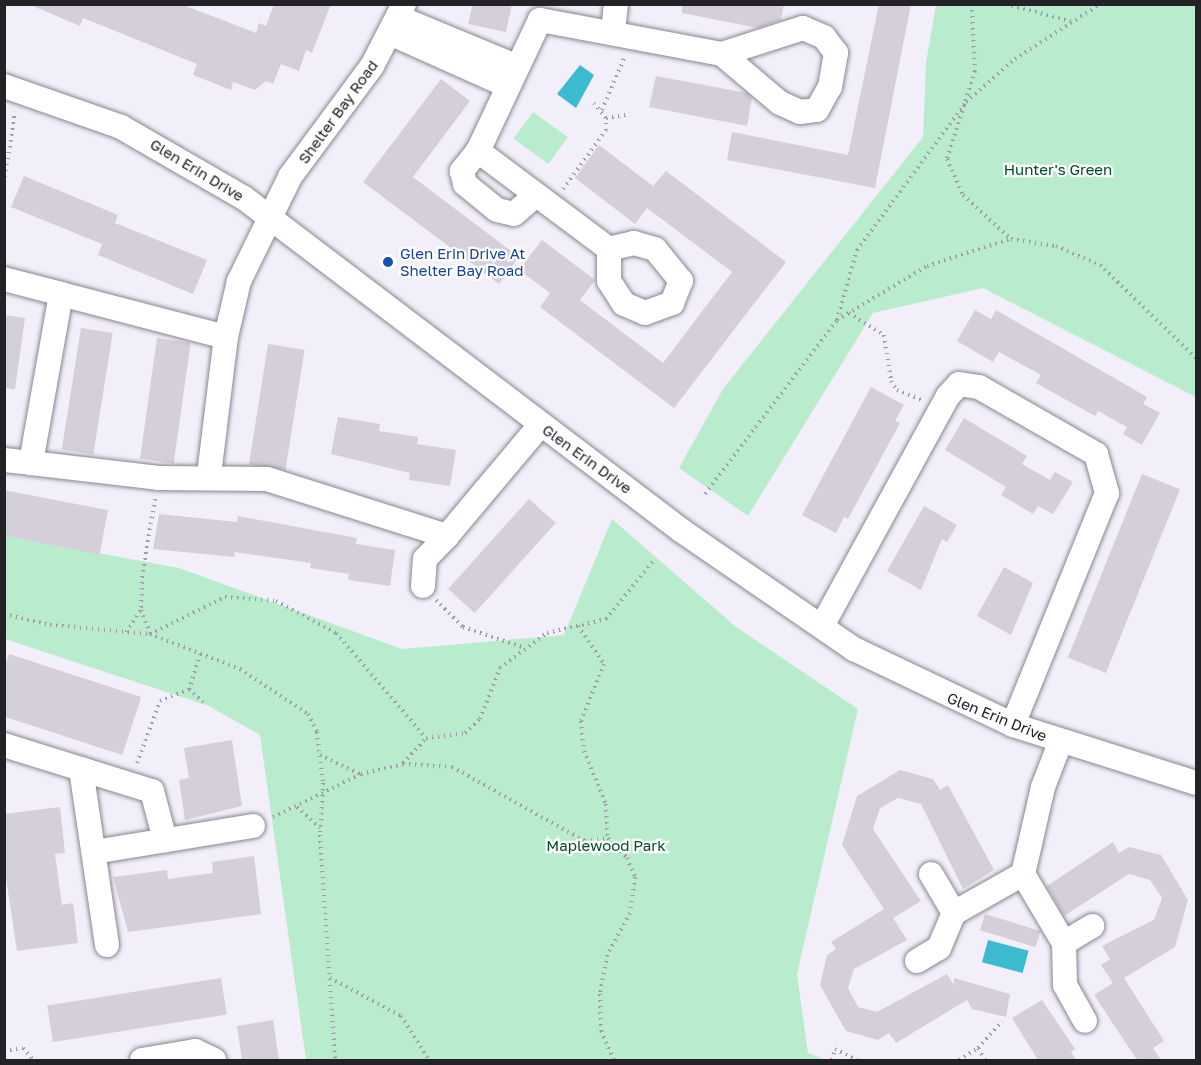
<!DOCTYPE html>
<html>
<head>
<meta charset="utf-8">
<style>
  body { margin:0 }
  #map { position:relative; width:1201px; height:1065px; overflow:hidden; background:#f2effa; font-family:"Golos Text",sans-serif }
  div>[style] { position:absolute }
  [style*='--x'] { left:calc(var(--x)*1px); top:calc(var(--y)*1px); width:calc(var(--w)*1px); rotate:calc(var(--a)*1deg) }
  .green>* { inset:0; background:#b9eccd; transform-origin:0 0 }
  .water>* { inset:0; background:#3bbad0; transform-origin:0 0 }
  .building>* { inset:0; background:#d5cfda; transform-origin:0 0 }
  .path>* { height:4px; margin-top:-2px; transform-origin:0; background:repeating-linear-gradient(90deg,#9e9ca4 0 1.5px,transparent 0 6px) }
  .roads { filter:drop-shadow(0 0 2px #898691) drop-shadow(0 0 2px #898691) }
  .minor>* { height:24px; margin:-12px; padding:0 12px; transform-origin:12px; border-radius:12px; background:#fff }
  .dots>* { width:16px; height:16px; translate:-50% -50%; box-sizing:border-box; border:3px solid #fefefe; border-radius:50% }
  span { translate:-50% -50%; white-space:nowrap; text-align:center; line-height:1.15; -webkit-text-stroke:4.5px #fefefe; paint-order:stroke }
  .street-label { font-size:15px; color:#232226 }
  .park-label { font-size:15px; color:#004a2b }
  .transit-label { font-size:15px; color:#164399 }
  .left { translate:0 -50%; text-align:left }
  .frame { position:absolute; inset:0; border:6px solid #232226; pointer-events:none }
</style>
</head>
<body>
<div id="map">
  <div class="green">
    <div style="clip-path:polygon(936px 5px,1196px 5px,1196px 397px,983px 288px,873px 313px,748px 516px,679px 468px,723px 389px,923px 137px,926px 63px)"></div>
    <div style="left:533px;top:112px;width:43px;height:33px;rotate:36deg"></div>
    <div style="clip-path:polygon(612px 519px,736px 627px,858px 709px,797px 974px,808px 1053px,826px 1060px,306px 1060px,260px 735px,209px 706px,5px 639px,5px 536px,179px 568px,402px 649px,564px 635px)"></div>
  </div>
  <div class="water">
    <div style="clip-path:polygon(580px 65px,594px 75px,576px 108px,557px 94px)"></div>
    <div style="left:988px;top:940px;width:42px;height:23px;rotate:15deg"></div>
  </div>
  <div class="building">
    <div style="clip-path:polygon(28px 4px,181px 4px,256px 33px,259px 23px,266px 26px,274px 4px,331px 4px,312px 53px,306px 50px,299px 71px,281px 64px,273px 84px,266px 81px,255px 90px,233px 82px,231px 90px,193px 75px,197px 64px,83px 18px,80px 26px)"></div>
    <div style="clip-path:polygon(473px 4px,512px 4px,506px 32px,468px 24px)"></div>
    <div style="clip-path:polygon(682px 4px,784px 4px,781px 20px,758px 28px,682px 13px)"></div>
    <div style="clip-path:polygon(879px 4px,911px 4px,875px 188px,727px 160px,732px 132px,848px 155px)"></div>
    <div style="clip-path:polygon(656px 76px,747px 93px,752px 98px,747px 126px,649px 107px)"></div>
    <div style="clip-path:polygon(441px 79px,470px 101px,413px 177px,519px 257px,499px 284px,363px 182px)"></div>
    <div style="clip-path:polygon(599px 145px,653px 186px,666px 171px,786px 262px,674px 408px,540px 307px,550px 293px,519px 270px,542px 240px,595px 280px,580px 300px,663px 363px,732px 272px,647px 208px,635px 224px,575px 178px)"></div>
    <div style="clip-path:polygon(24px 176px,118px 215px,115px 223px,207px 260px,193px 294px,98px 255px,102px 244px,11px 207px)"></div>
    <div style="clip-path:polygon(975px 310px,991px 319px,996px 310px,1147px 397px,1143px 404px,1160px 413px,1142px 445px,1123px 434px,1127px 427px,1098px 411px,1095px 416px,1036px 383px,1041px 375px,999px 352px,993px 362px,957px 341px)"></div>
    <div style="clip-path:polygon(4px 315px,25px 318px,15px 389px,4px 388px)"></div>
    <div style="left:81px;top:328px;width:32px;height:123px;rotate:9deg"></div>
    <div style="left:157px;top:338px;width:34px;height:122px;rotate:8deg"></div>
    <div style="left:268px;top:344px;width:37px;height:122px;rotate:9deg"></div>
    <div style="clip-path:polygon(871px 387px,904px 405px,895px 421px,900px 423px,848px 519px,844px 517px,836px 533px,802px 515px)"></div>
    <div style="clip-path:polygon(338px 417px,380px 424px,379px 431px,418px 437px,417px 444px,456px 450px,450px 486px,409px 480px,410px 473px,331px 454px)"></div>
    <div style="clip-path:polygon(964px 418px,1027px 456px,1022px 464px,1050px 480px,1055px 472px,1073px 482px,1053px 514px,1038px 506px,1033px 514px,1001px 495px,1006px 487px,945px 450px)"></div>
    <div style="left:1142px;top:474px;width:41px;height:198px;rotate:22deg"></div>
    <div style="left:4px;top:490px;width:106px;height:45px;rotate:11deg"></div>
    <div style="left:529px;top:499px;width:36px;height:121px;rotate:42deg"></div>
    <div style="clip-path:polygon(924px 506px,957px 525px,947px 542px,942px 539px,921px 590px,887px 571px)"></div>
    <div style="clip-path:polygon(159px 514px,237px 522px,238px 516px,357px 538px,356px 544px,395px 550px,390px 586px,348px 580px,349px 574px,310px 568px,311px 563px,235px 552px,234px 557px,153px 549px)"></div>
    <div style="clip-path:polygon(1004px 567px,1033px 583px,1011px 635px,977px 616px)"></div>
    <div style="left:9px;top:654px;width:139px;height:61px;rotate:18deg"></div>
    <div style="clip-path:polygon(232px 740px,242px 806px,185px 820px,179px 780px,189px 778px,184px 748px)"></div>
    <div style="clip-path:polygon(900px 770px,933px 779px,940px 790px,948px 785px,994px 870px,963px 889px,921px 804px,898px 798px,880px 808px,873px 829px,921px 901px,893px 918px,907px 940px,854px 969px,848px 988px,858px 1007px,877px 1012px,947px 974px,954px 985px,954px 978px,1010px 994px,1006px 1017px,972px 1009px,967px 1000px,896px 1043px,889px 1033px,878px 1040px,846px 1031px,820px 985px,827px 955px,836px 949px,831px 942px,884px 909px,842px 845px,857px 796px)"></div>
    <div style="clip-path:polygon(60px 807px,65px 853px,55px 854px,62px 905px,73px 903px,78px 943px,17px 951px,4px 865px,4px 814px)"></div>
    <div style="clip-path:polygon(1113px 842px,1119px 853px,1129px 847px,1161px 855px,1188px 900px,1175px 947px,1124px 978px,1164px 1041px,1153px 1048px,1161px 1060px,1137px 1060px,1094px 995px,1113px 983px,1101px 965px,1110px 959px,1102px 946px,1154px 920px,1162px 898px,1150px 880px,1129px 874px,1064px 916px,1047px 886px)"></div>
    <div style="clip-path:polygon(254px 856px,261px 914px,128px 932px,113px 877px,167px 870px,168px 879px,213px 873px,212px 862px)"></div>
    <div style="left:985px;top:914px;width:58px;height:17px;rotate:17deg"></div>
    <div style="left:221px;top:978px;width:37px;height:176px;rotate:81deg"></div>
    <div style="clip-path:polygon(1042px 1000px,1075px 1049px,1071px 1052px,1076px 1060px,1038px 1060px,1012px 1018px)"></div>
    <div style="clip-path:polygon(273px 1020px,279px 1060px,242px 1060px,237px 1026px)"></div>
  </div>
  <div class="path">
    <div style="--x:972;--y:4;--w:67;--a:87.4"></div>
    <div style="--x:975;--y:71;--w:92;--a:107.7"></div>
    <div style="--x:947;--y:159;--w:39;--a:66"></div>
    <div style="--x:963;--y:195;--w:65;--a:42.5"></div>
    <div style="--x:1011;--y:239;--w:46;--a:8.8"></div>
    <div style="--x:1056;--y:246;--w:48;--a:23.4"></div>
    <div style="--x:1100;--y:265;--w:134;--a:44.1"></div>
    <div style="--x:1006;--y:4;--w:69;--a:15"></div>
    <div style="--x:602;--y:110;--w:59;--a:-66.9"></div>
    <div style="--x:606;--y:118;--w:24;--a:-9"></div>
    <div style="--x:4;--y:183;--w:72;--a:-81.2"></div>
    <div style="--x:563;--y:189;--w:73;--a:-53.9"></div>
    <div style="--x:606;--y:130;--w:12;--a:-90"></div>
    <div style="--x:606;--y:118;--w:19;--a:-129"></div>
    <div style="--x:849;--y:313;--w:41;--a:32.2"></div>
    <div style="--x:884;--y:335;--w:47;--a:81.3"></div>
    <div style="--x:891;--y:381;--w:11;--a:56"></div>
    <div style="--x:897;--y:390;--w:27;--a:22"></div>
    <div style="--x:837;--y:320;--w:105;--a:-31"></div>
    <div style="--x:927;--y:266;--w:87;--a:-18"></div>
    <div style="--x:705;--y:494;--w:218;--a:-52.8"></div>
    <div style="--x:837;--y:320;--w:73;--a:-74.1"></div>
    <div style="--x:857;--y:250;--w:184;--a:-53.6"></div>
    <div style="--x:966;--y:102;--w:65;--a:-41.3"></div>
    <div style="--x:1015;--y:59;--w:101;--a:-32.9"></div>
    <div style="--x:155;--y:499;--w:78;--a:99.6"></div>
    <div style="--x:142;--y:576;--w:34;--a:92"></div>
    <div style="--x:141;--y:610;--w:26;--a:69"></div>
    <div style="--x:150;--y:634;--w:84;--a:-26.3"></div>
    <div style="--x:225;--y:597;--w:51;--a:4.5"></div>
    <div style="--x:276;--y:601;--w:68;--a:28.1"></div>
    <div style="--x:336;--y:633;--w:138;--a:49.4"></div>
    <div style="--x:436;--y:600;--w:38;--a:45"></div>
    <div style="--x:463;--y:627;--w:62;--a:18.7"></div>
    <div style="--x:4;--y:614;--w:47;--a:13.4"></div>
    <div style="--x:50;--y:625;--w:100;--a:5.1"></div>
    <div style="--x:150;--y:634;--w:97;--a:21.3"></div>
    <div style="--x:240;--y:669;--w:82;--a:33.5"></div>
    <div style="--x:308;--y:714;--w:20;--a:63"></div>
    <div style="--x:317;--y:732;--w:51;--a:83.3"></div>
    <div style="--x:323;--y:783;--w:52;--a:93.3"></div>
    <div style="--x:320;--y:835;--w:225;--a:86.2"></div>
    <div style="--x:578;--y:626;--w:46;--a:55.6"></div>
    <div style="--x:604;--y:664;--w:61;--a:112"></div>
    <div style="--x:581;--y:721;--w:30;--a:84"></div>
    <div style="--x:584;--y:751;--w:57;--a:67.5"></div>
    <div style="--x:606;--y:804;--w:34;--a:87"></div>
    <div style="--x:126;--y:632;--w:27;--a:-56"></div>
    <div style="--x:200;--y:654;--w:37;--a:107"></div>
    <div style="--x:189;--y:689;--w:19;--a:43"></div>
    <div style="--x:320;--y:755;--w:44;--a:25.4"></div>
    <div style="--x:137;--y:763;--w:66;--a:-69.6"></div>
    <div style="--x:160;--y:701;--w:31;--a:-22"></div>
    <div style="--x:403;--y:763;--w:34;--a:-47"></div>
    <div style="--x:426;--y:738;--w:39;--a:-7"></div>
    <div style="--x:465;--y:733;--w:21;--a:-43"></div>
    <div style="--x:480;--y:719;--w:55;--a:-68.6"></div>
    <div style="--x:500;--y:668;--w:59;--a:-36.7"></div>
    <div style="--x:547;--y:633;--w:61;--a:-13.3"></div>
    <div style="--x:606;--y:619;--w:76;--a:-50.9"></div>
    <div style="--x:297;--y:807;--w:31;--a:42"></div>
    <div style="--x:273;--y:817;--w:98;--a:-26"></div>
    <div style="--x:361;--y:774;--w:43;--a:-13.4"></div>
    <div style="--x:403;--y:764;--w:49;--a:3.5"></div>
    <div style="--x:452;--y:767;--w:152;--a:29.1"></div>
    <div style="--x:585;--y:841;--w:23;--a:-7"></div>
    <div style="--x:608;--y:838;--w:28;--a:46"></div>
    <div style="--x:627;--y:858;--w:21;--a:67"></div>
    <div style="--x:635;--y:877;--w:36;--a:98"></div>
    <div style="--x:630;--y:913;--w:48;--a:118.7"></div>
    <div style="--x:607;--y:955;--w:40;--a:100"></div>
    <div style="--x:600;--y:994;--w:37;--a:88"></div>
    <div style="--x:601;--y:1031;--w:32;--a:66"></div>
    <div style="--x:330;--y:978;--w:81;--a:28.2"></div>
    <div style="--x:401;--y:1016;--w:52;--a:57.5"></div>
    <div style="--x:4;--y:1051;--w:19;--a:-9"></div>
    <div style="--x:23;--y:1048;--w:16;--a:50"></div>
    <div style="--x:832;--y:1060;--w:11;--a:-75"></div>
    <div style="--x:835;--y:1049;--w:25;--a:26"></div>
    <div style="--x:959;--y:1060;--w:22;--a:-32"></div>
    <div style="--x:985;--y:1060;--w:14;--a:-120"></div>
    <div style="--x:978;--y:1048;--w:36;--a:-48"></div>
  </div>
  <div class="roads">
    <div class="minor">
      <div style="--x:404;--y:4;--w:70;--a:117.3"></div>
      <div style="--x:372;--y:66;--w:138;--a:126.5"></div>
      <div style="--x:290;--y:177;--w:116;--a:116.1"></div>
      <div style="--x:239;--y:281;--w:57;--a:103.1"></div>
      <div style="--x:226;--y:337;--w:171;--a:-165.4"></div>
      <div style="--x:61;--y:294;--w:172;--a:100.1"></div>
      <div style="--x:31;--y:463;--w:128;--a:6.7"></div>
      <div style="--x:158;--y:478;--w:109;--a:0.5"></div>
      <div style="--x:267;--y:479;--w:189;--a:17.6"></div>
      <div style="--x:447;--y:536;--w:145;--a:-50"></div>
      <div style="--x:400;--y:18;--w:126;--a:22.5"></div>
      <div style="--x:613;--y:32;--w:28;--a:-84"></div>
      <div style="--x:392;--y:34;--w:125;--a:24.1"></div>
      <div style="--x:4;--y:86;--w:124;--a:19.3"></div>
      <div style="--x:121;--y:127;--w:142;--a:30"></div>
      <div style="--x:244;--y:198;--w:550;--a:37.24"></div>
      <div style="--x:682;--y:531;--w:209;--a:34.5"></div>
      <div style="--x:854;--y:649;--w:176;--a:25.5"></div>
      <div style="--x:1013;--y:725;--w:192;--a:17.6"></div>
      <div style="--x:478;--y:151;--w:26;--a:129"></div>
      <div style="--x:462;--y:171;--w:13;--a:77"></div>
      <div style="--x:465;--y:184;--w:41;--a:39.1"></div>
      <div style="--x:497;--y:210;--w:17;--a:13"></div>
      <div style="--x:514;--y:214;--w:29;--a:-41"></div>
      <div style="--x:609;--y:249;--w:32;--a:90"></div>
      <div style="--x:609;--y:281;--w:27;--a:57"></div>
      <div style="--x:624;--y:304;--w:23;--a:23"></div>
      <div style="--x:645;--y:313;--w:29;--a:-20"></div>
      <div style="--x:672;--y:303;--w:24;--a:-68"></div>
      <div style="--x:681;--y:281;--w:41;--a:-129.1"></div>
      <div style="--x:655;--y:249;--w:22;--a:-164"></div>
      <div style="--x:634;--y:243;--w:26;--a:167"></div>
      <div style="--x:609;--y:249;--w:164;--a:-143.2"></div>
      <div style="--x:478;--y:151;--w:145;--a:-64.7"></div>
      <div style="--x:540;--y:20;--w:185;--a:10.6"></div>
      <div style="--x:722;--y:54;--w:76;--a:40.2"></div>
      <div style="--x:780;--y:103;--w:22;--a:24"></div>
      <div style="--x:800;--y:112;--w:17;--a:-7"></div>
      <div style="--x:817;--y:110;--w:26;--a:-61"></div>
      <div style="--x:830;--y:87;--w:35;--a:-80"></div>
      <div style="--x:836;--y:53;--w:20;--a:-127"></div>
      <div style="--x:824;--y:37;--w:23;--a:-157"></div>
      <div style="--x:803;--y:28;--w:85;--a:162.2"></div>
      <div style="--x:4;--y:279;--w:59;--a:14.7"></div>
      <div style="--x:4;--y:460;--w:27;--a:6"></div>
      <div style="--x:209;--y:475;--w:139;--a:-83"></div>
      <div style="--x:423;--y:586;--w:27;--a:-86"></div>
      <div style="--x:425;--y:559;--w:32;--a:-46"></div>
      <div style="--x:822;--y:626;--w:262;--a:-61.3"></div>
      <div style="--x:948;--y:396;--w:16;--a:-47"></div>
      <div style="--x:959;--y:384;--w:20;--a:9"></div>
      <div style="--x:979;--y:387;--w:135;--a:29.8"></div>
      <div style="--x:1096;--y:454;--w:41;--a:74.2"></div>
      <div style="--x:1107;--y:493;--w:250;--a:112.1"></div>
      <div style="--x:1060;--y:743;--w:47;--a:111.1"></div>
      <div style="--x:1043;--y:787;--w:89;--a:102.9"></div>
      <div style="--x:1023;--y:874;--w:80;--a:59.3"></div>
      <div style="--x:1064;--y:943;--w:42;--a:88.6"></div>
      <div style="--x:1065;--y:985;--w:41;--a:60.9"></div>
      <div style="--x:4;--y:745;--w:155;--a:17.3"></div>
      <div style="--x:152;--y:791;--w:51;--a:75.1"></div>
      <div style="--x:81;--y:769;--w:178;--a:81.6"></div>
      <div style="--x:94;--y:852;--w:161;--a:-9.3"></div>
      <div style="--x:931;--y:874;--w:45;--a:59.5"></div>
      <div style="--x:1064;--y:943;--w:33;--a:-31"></div>
      <div style="--x:917;--y:961;--w:26;--a:-31"></div>
      <div style="--x:939;--y:948;--w:38;--a:-67"></div>
      <div style="--x:954;--y:913;--w:79;--a:-29.5"></div>
      <div style="--x:142;--y:1060;--w:54;--a:-9.6"></div>
      <div style="--x:195;--y:1051;--w:21;--a:25"></div>
    </div>
  </div>
  <div class="dots">
    <div style="left:388px;top:262px;background:#1a4fb4"></div>
  </div>
  <div class="street-label">
    <span style="left:338px;top:112px;rotate:-54deg">Shelter Bay Road</span>
    <span style="left:197px;top:170px;rotate:31deg">Glen Erin Drive</span>
    <span style="left:587px;top:459px;rotate:36deg">Glen Erin Drive</span>
    <span style="left:997px;top:717px;rotate:22deg">Glen Erin Drive</span>
  </div>
  <div class="park-label">
    <span style="left:1058px;top:170px">Hunter's Green</span>
    <span style="left:606px;top:846px">Maplewood Park</span>
  </div>
  <div class="transit-label">
    <span class="left" style="left:400px;top:262px">Glen Erin Drive At<br>Shelter Bay Road</span>
  </div>
  <div class="frame"></div>
</div>
</body>
</html>
